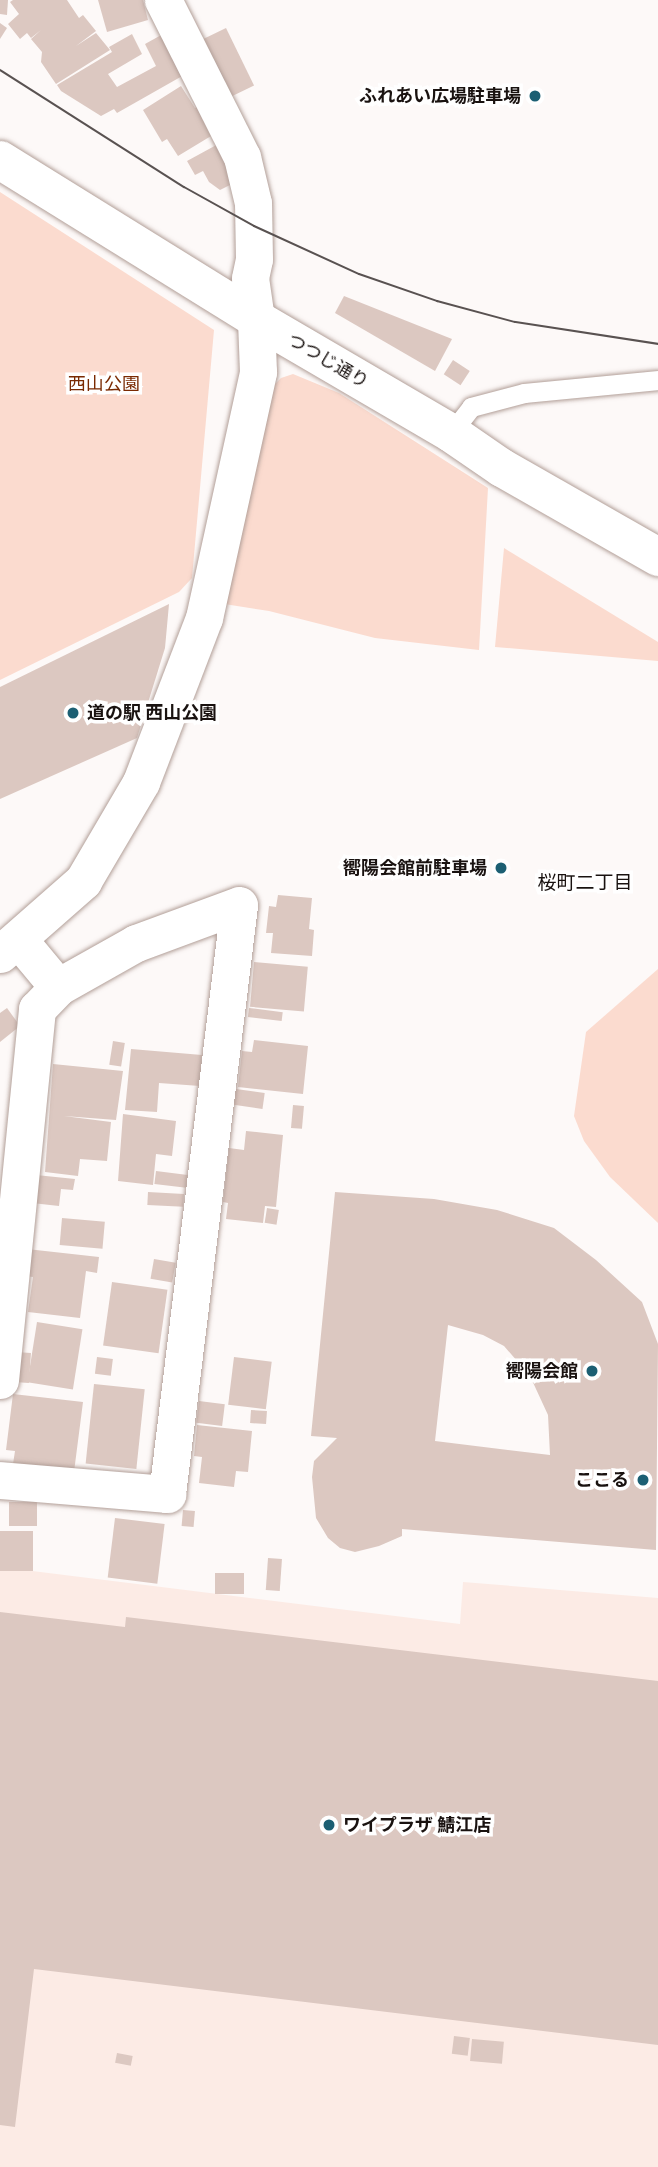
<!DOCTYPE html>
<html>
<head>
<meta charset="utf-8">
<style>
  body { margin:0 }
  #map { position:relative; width:658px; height:2167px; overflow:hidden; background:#fdf9f8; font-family:"IBM Plex Sans","Noto Sans JP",sans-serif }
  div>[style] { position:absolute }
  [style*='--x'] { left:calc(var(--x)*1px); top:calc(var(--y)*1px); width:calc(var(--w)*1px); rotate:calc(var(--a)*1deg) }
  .built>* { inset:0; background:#fcebe5 }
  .green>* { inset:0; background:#fbdbcf }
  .building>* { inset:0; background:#dcc8c1; transform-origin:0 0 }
  .roads { filter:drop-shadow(0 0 2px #b29f98) drop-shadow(0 0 2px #b29f98) }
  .service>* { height:19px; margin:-9.5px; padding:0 9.5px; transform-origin:9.5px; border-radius:9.5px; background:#fff }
  .minor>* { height:37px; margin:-18.5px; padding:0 18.5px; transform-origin:18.5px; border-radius:18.5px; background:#fff }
  .tertiary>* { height:38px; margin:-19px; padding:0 19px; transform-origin:19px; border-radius:19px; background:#fff }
  .tram>* { height:2px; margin:-1px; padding:0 1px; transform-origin:1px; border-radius:1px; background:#595251 }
  .dots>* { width:19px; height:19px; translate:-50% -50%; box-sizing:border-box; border:4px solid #fff; border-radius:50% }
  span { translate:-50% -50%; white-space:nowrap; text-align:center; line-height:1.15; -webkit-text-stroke:7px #fff; paint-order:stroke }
  .poi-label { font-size:18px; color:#191210; font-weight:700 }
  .right { translate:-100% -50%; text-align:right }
  .left { translate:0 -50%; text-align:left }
  .street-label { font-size:18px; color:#191210 }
  .park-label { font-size:18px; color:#7a2a02 }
  .neighbourhood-label { font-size:19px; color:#191210 }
</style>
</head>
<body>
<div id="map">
  <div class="built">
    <div style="clip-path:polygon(0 1567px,460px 1624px,463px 1582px,658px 1598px,658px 2167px,0 2167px)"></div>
  </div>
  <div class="green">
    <div style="clip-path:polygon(0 192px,214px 330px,192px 578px,179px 592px,0 680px)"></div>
    <div style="clip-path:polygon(293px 374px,339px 393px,488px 488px,479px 650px,375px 638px,269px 611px,218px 603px,274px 385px,281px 378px)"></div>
    <div style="clip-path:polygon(504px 548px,658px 642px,658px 661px,495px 647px)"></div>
    <div style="clip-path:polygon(658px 969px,658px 1223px,610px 1177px,584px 1141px,574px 1116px,586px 1032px)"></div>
  </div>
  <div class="building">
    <div style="clip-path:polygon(0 0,8px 0,7px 15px,0 14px)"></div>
    <div style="clip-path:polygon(13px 0,67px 0,79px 18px,83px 15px,96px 31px,76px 46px,96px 33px,110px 50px,56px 84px,41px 62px,42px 52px,31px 39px,41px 30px,31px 38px,27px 33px,20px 39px,8px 24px,19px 14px,10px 2px)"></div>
    <div style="clip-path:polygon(98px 0,143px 0,148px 20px,107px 32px)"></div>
    <div style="clip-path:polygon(0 23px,7px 28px,0 39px)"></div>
    <div style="left:226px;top:28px;width:64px;height:27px;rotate:64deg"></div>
    <div style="clip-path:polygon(132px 34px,142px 54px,108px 74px,117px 87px,156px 66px,145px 44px,163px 34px,184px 75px,117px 113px,114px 109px,101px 116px,61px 91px,57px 85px,112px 52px,109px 47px)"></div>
    <div style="clip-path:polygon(181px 86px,195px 108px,200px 105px,216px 133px,178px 156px,167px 139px,162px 142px,143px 110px)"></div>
    <div style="clip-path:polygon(220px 143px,238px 181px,220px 190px,209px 182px,203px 171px,195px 175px,187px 161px)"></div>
    <div style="clip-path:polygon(344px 296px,452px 339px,435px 371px,335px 313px)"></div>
    <div style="left:453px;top:360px;width:20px;height:17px;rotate:33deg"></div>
    <div style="clip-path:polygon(169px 604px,165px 648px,137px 738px,0 799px,0 687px)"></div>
    <div style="clip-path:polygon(278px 895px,312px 898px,309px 929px,314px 930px,312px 956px,271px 953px,273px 933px,266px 933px,269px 906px,276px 907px)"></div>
    <div style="left:254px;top:962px;width:54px;height:45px;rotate:5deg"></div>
    <div style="clip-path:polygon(7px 1008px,20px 1026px,0 1042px,0 1013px)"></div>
    <div style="left:249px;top:1008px;width:34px;height:9px;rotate:7deg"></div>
    <div style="clip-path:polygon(254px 1040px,308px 1046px,303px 1094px,238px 1087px,242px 1051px,252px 1052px)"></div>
    <div style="left:113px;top:1041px;width:12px;height:24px;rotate:9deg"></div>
    <div style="clip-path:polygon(131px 1049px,202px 1055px,200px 1086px,159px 1083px,157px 1112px,125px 1110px)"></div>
    <div style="clip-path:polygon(53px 1064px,123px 1071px,116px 1120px,64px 1116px,111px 1122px,107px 1161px,80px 1159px,78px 1176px,45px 1172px)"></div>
    <div style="left:236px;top:1089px;width:29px;height:16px;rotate:8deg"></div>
    <div style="left:293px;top:1105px;width:11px;height:23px;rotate:5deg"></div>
    <div style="clip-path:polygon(123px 1114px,176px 1121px,172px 1156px,156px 1154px,153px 1185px,118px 1181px)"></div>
    <div style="clip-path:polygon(246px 1131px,283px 1135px,276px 1207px,265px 1206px,263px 1223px,226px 1219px,228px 1203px,223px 1202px,229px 1148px,244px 1150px)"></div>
    <div style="left:156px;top:1171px;width:32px;height:13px;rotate:7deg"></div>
    <div style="clip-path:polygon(36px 1175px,75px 1179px,73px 1190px,61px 1189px,59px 1206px,32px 1203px)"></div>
    <div style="left:148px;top:1192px;width:36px;height:13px;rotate:3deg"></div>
    <div style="clip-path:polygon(evenodd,335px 1192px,434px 1199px,497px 1210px,554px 1228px,596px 1260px,642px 1302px,658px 1344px,656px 1550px,402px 1529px,402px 1536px,379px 1546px,355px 1552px,340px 1548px,328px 1538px,316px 1518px,312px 1477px,314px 1461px,337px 1438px,311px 1436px,335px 1192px,448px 1325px,483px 1335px,504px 1346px,530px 1376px,548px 1415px,550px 1455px,435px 1441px,448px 1325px)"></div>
    <div style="left:267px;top:1208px;width:12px;height:15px;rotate:9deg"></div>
    <div style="left:62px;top:1218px;width:43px;height:27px;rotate:5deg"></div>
    <div style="clip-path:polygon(27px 1249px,99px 1257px,97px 1273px,86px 1271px,80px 1318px,28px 1312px,33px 1277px,24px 1276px)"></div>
    <div style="left:154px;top:1259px;width:22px;height:20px;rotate:10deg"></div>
    <div style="left:112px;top:1282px;width:56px;height:64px;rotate:8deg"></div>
    <div style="left:37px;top:1322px;width:46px;height:61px;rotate:9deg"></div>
    <div style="left:16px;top:1352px;width:15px;height:30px;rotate:4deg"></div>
    <div style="left:97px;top:1357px;width:16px;height:17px;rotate:7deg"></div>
    <div style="left:234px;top:1357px;width:38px;height:48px;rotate:7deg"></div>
    <div style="left:94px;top:1384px;width:51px;height:80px;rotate:6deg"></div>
    <div style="clip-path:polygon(13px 1394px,83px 1402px,74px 1472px,13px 1464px,15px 1451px,6px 1450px)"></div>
    <div style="left:199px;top:1401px;width:26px;height:22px;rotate:7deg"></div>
    <div style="left:251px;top:1410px;width:16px;height:13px;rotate:4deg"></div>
    <div style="clip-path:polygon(197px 1425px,252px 1431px,248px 1472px,236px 1471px,234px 1487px,199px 1483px,202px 1457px,194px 1456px)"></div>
    <div style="left:9px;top:1502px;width:28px;height:24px"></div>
    <div style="left:183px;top:1510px;width:12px;height:16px;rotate:5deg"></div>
    <div style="left:115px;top:1518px;width:50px;height:60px;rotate:7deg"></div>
    <div style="left:0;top:1531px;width:33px;height:40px"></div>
    <div style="left:268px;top:1558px;width:14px;height:32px;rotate:4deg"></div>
    <div style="left:215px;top:1573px;width:29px;height:21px"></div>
    <div style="clip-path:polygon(0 1612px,125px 1627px,126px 1617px,658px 1681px,658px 2045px,34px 1969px,15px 2127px,0 2125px)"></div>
    <div style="left:454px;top:2036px;width:16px;height:18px;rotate:7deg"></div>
    <div style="left:472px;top:2039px;width:32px;height:22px;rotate:5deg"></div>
    <div style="left:117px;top:2053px;width:16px;height:10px;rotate:11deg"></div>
  </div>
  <div class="roads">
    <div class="service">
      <div style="--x:451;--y:433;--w:33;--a:-52"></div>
      <div style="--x:471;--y:407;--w:55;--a:-14.8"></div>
      <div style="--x:524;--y:393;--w:135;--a:-5.5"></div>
    </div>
    <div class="minor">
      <div style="--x:0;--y:954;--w:111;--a:-41.3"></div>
      <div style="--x:83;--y:881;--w:115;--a:-59.6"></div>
      <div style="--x:141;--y:782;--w:176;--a:-69"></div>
      <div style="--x:204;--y:618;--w:252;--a:-77.6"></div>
      <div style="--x:258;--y:372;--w:53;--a:-92.2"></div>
      <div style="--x:256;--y:319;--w:41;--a:-98.3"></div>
      <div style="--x:250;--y:278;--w:19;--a:-78"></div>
      <div style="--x:254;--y:259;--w:56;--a:-91"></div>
      <div style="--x:253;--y:203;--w:47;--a:-103.4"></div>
      <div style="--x:242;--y:157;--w:176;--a:-116.7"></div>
      <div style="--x:0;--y:1380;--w:373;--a:-84.3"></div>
      <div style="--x:37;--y:1009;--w:30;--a:-46"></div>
      <div style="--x:58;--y:987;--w:62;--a:-129.8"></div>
      <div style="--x:0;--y:1480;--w:168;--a:4.8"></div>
      <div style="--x:167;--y:1494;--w:593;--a:-83.03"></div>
      <div style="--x:239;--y:905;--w:110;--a:159.7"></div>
      <div style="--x:136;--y:943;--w:90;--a:150.6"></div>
    </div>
    <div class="tertiary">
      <div style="--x:0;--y:160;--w:301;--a:31.8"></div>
      <div style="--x:256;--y:319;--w:226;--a:30.3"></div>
      <div style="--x:451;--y:433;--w:62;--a:34.5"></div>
      <div style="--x:502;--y:468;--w:180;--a:29.7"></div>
    </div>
  </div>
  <div class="tram">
    <div style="--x:0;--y:70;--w:218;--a:32.5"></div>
    <div style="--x:184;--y:187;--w:80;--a:29.1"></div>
    <div style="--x:254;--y:226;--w:115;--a:24.6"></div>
    <div style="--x:359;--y:274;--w:83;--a:19.1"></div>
    <div style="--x:437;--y:301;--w:81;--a:15.1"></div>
    <div style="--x:515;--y:322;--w:145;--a:8.7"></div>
  </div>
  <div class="dots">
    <div style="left:535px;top:96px;background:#1c5f73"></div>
    <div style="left:73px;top:713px;background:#1c5f73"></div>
    <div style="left:501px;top:868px;background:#1c5f73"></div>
    <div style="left:592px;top:1371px;background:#1c5f73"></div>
    <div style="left:643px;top:1480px;background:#1c5f73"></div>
    <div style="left:329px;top:1825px;background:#1c5f73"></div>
  </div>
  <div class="poi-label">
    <span class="right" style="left:521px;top:96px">ふれあい広場駐車場</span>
    <span class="left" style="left:87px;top:713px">道の駅 西山公園</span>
    <span class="right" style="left:487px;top:868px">嚮陽会館前駐車場</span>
    <span class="right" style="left:578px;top:1371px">嚮陽会館</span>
    <span class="right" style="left:629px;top:1480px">ここる</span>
    <span class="left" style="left:343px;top:1825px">ワイプラザ 鯖江店</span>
  </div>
  <div class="street-label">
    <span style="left:328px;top:361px;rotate:30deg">つつじ通り</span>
  </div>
  <div class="park-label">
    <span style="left:104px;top:384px">西山公園</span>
  </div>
  <div class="neighbourhood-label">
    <span style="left:585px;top:883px">桜町二丁目</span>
  </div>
</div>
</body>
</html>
